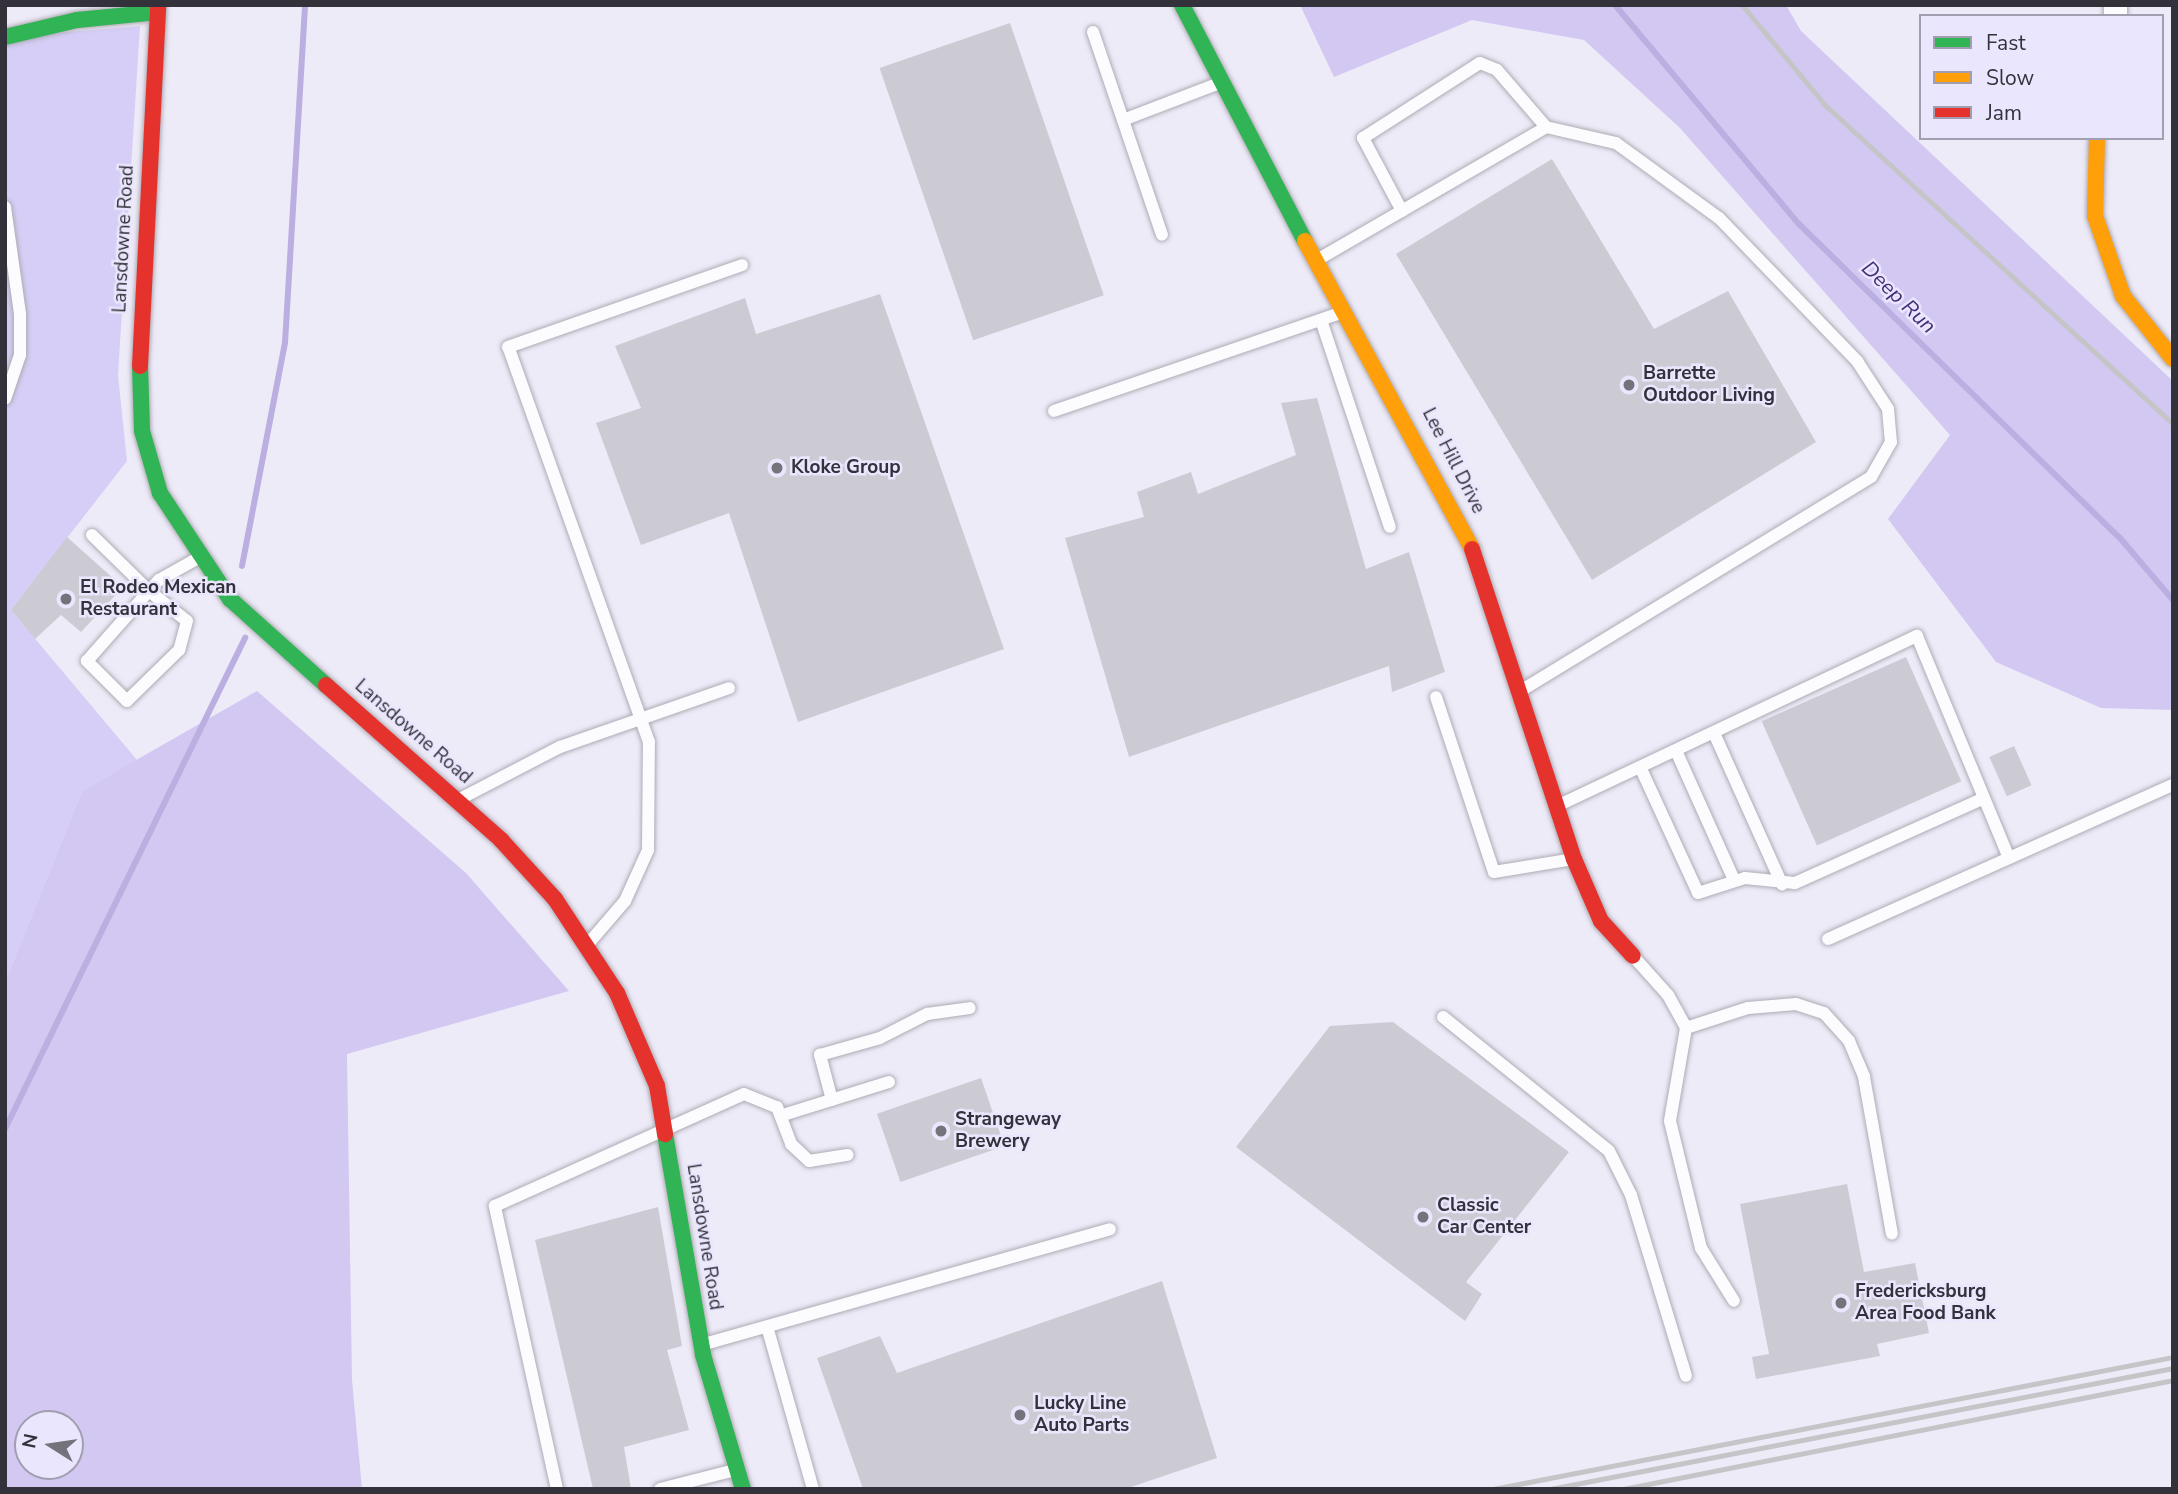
<!DOCTYPE html>
<html>
<head>
<meta charset="utf-8">
<style>
  body { margin:0 }
  #map { position:relative; width:2178px; height:1494px; overflow:hidden; background:#eeebf8; font-family:"Nunito Sans",sans-serif }
  div>[style] { position:absolute }
  [style*='--x'] { left:calc(var(--x)*1px); top:calc(var(--y)*1px); width:calc(var(--w)*1px); rotate:calc(var(--a)*1deg) }
  .green>* { inset:0; background:#d6cef6 }
  .forest>* { inset:0; background:#d2c8f2 }
  .stream>* { height:6px; margin:-3px; padding:0 3px; transform-origin:3px; border-radius:3px; background:#baafe0 }
  .building>* { inset:0; background:#cccbd4; transform-origin:0 0 }
  .roads { filter:drop-shadow(0 0 2px #aeabb5) drop-shadow(0 0 2px #aeabb5) }
  .lane>* { height:12px; margin:-6px; padding:0 6px; transform-origin:6px; border-radius:6px; background:#fcfcfe }
  .street>* { height:23px; margin:-11.5px; padding:0 11.5px; transform-origin:11.5px; border-radius:11.5px; background:#fcfcfe }
  .fast>* { height:16px; margin:-8px; padding:0 8px; transform-origin:8px; border-radius:8px; background:#30b455 }
  .slow>* { height:16px; margin:-8px; padding:0 8px; transform-origin:8px; border-radius:8px; background:#ff9f0a }
  .jam>* { height:16px; margin:-8px; padding:0 8px; transform-origin:8px; border-radius:8px; background:#e5322d }
  .rail>* { height:5px; margin:-2.5px; padding:0 2.5px; transform-origin:2.5px; border-radius:2.5px; background:#c5c5c8 }
  .dots>* { width:19px; height:19px; translate:-50% -50%; box-sizing:border-box; border:4px solid #eae6fd; border-radius:50% }
  span { translate:-50% -50%; white-space:nowrap; text-align:center; line-height:1.15; -webkit-text-stroke:5px #eae6fd; paint-order:stroke }
  .street-label { font-size:19px; color:#33323a }
  .poi-label { font-size:19px; color:#33323a; font-weight:700 }
  .left { translate:0 -50%; text-align:left }
  .water-label { font-size:21px; color:#442c78; font-style:italic }
  .frame { position:absolute; inset:0; border:7px solid #33323a; pointer-events:none }
  .legend { position:absolute; left:1919px; top:14px; width:245px; height:126px; box-sizing:border-box; background:#eae6fd; border:2px solid #a19eaf; margin:0; padding:9px 12px; list-style:none; font-size:21px; color:#33323a }
  .legend li { display:flex; align-items:center; gap:14px; height:35px }
  .legend b { width:35px; border:2px solid #a19eaf }
  .north { position:absolute; left:14px; top:1410px; width:70px; height:70px; box-sizing:border-box; background:#eae6fd; border:2px solid #a19eaf; border-radius:50%; rotate:282deg; font-size:19px; font-weight:700; line-height:28px; text-align:center; color:#33323a }
  .north::after { content:''; display:block; margin:auto; width:24px; height:32px; background:#74737c; clip-path:polygon(50% 0,100% 100%,50% 72%,0 100%) }
</style>
</head>
<body>
<div id="map">
  <div class="green">
    <div style="clip-path:polygon(140px 26px,118px 375px,127px 461px,11px 610px,137px 760px,82px 791px,5px 982px,5px 37px)"></div>
  </div>
  <div class="forest">
    <div style="clip-path:polygon(1300px 5px,1786px 5px,1801px 31px,2173px 381px,2173px 710px,2101px 708px,1996px 662px,1888px 519px,1950px 435px,1680px 128px,1584px 40px,1472px 20px,1334px 77px)"></div>
    <div style="clip-path:polygon(evenodd,257px 691px,466px 873px,569px 991px,347px 1054px,352px 1380px,362px 1489px,5px 1489px,5px 982px,82px 791px,257px 691px,28px 1424px,70px 1424px,70px 1466px,28px 1466px,28px 1424px)"></div>
  </div>
  <div class="stream">
    <div style="--x:1615;--y:5;--w:286;--a:50"></div>
    <div style="--x:1799;--y:224;--w:449;--a:44.4"></div>
    <div style="--x:2120;--y:538;--w:82;--a:49.5"></div>
    <div style="--x:242;--y:566;--w:227;--a:-79.1"></div>
    <div style="--x:285;--y:343;--w:339;--a:-86.6"></div>
    <div style="--x:5;--y:1129;--w:547;--a:-63.95"></div>
  </div>
  <div class="building">
    <div style="left:1010px;top:23px;width:288px;height:138px;rotate:71deg"></div>
    <div style="clip-path:polygon(1552px 159px,1654px 329px,1728px 291px,1816px 442px,1592px 580px,1396px 254px)"></div>
    <div style="clip-path:polygon(880px 294px,1004px 649px,798px 722px,729px 513px,641px 545px,596px 423px,641px 408px,615px 346px,745px 298px,756px 334px)"></div>
    <div style="clip-path:polygon(1317px 398px,1366px 569px,1409px 552px,1445px 672px,1392px 692px,1389px 666px,1129px 757px,1065px 538px,1144px 517px,1137px 492px,1191px 472px,1198px 494px,1296px 455px,1281px 403px)"></div>
    <div style="clip-path:polygon(67px 537px,123px 587px,81px 632px,61px 615px,35px 639px,11px 610px)"></div>
    <div style="left:1906px;top:657px;width:136px;height:158px;rotate:66deg"></div>
    <div style="left:2014px;top:746px;width:43px;height:27px;rotate:66deg"></div>
    <div style="clip-path:polygon(1393px 1022px,1569px 1152px,1466px 1282px,1482px 1294px,1465px 1321px,1236px 1147px,1330px 1026px)"></div>
    <div style="left:981px;top:1078px;width:72px;height:110px;rotate:71deg"></div>
    <div style="clip-path:polygon(1847px 1184px,1864px 1272px,1915px 1263px,1929px 1333px,1877px 1344px,1880px 1356px,1756px 1379px,1752px 1357px,1769px 1354px,1740px 1204px)"></div>
    <div style="clip-path:polygon(658px 1207px,682px 1346px,667px 1350px,689px 1430px,624px 1447px,631px 1489px,593px 1489px,535px 1240px)"></div>
    <div style="clip-path:polygon(1162px 1281px,1217px 1458px,1125px 1489px,863px 1489px,817px 1358px,880px 1336px,897px 1373px)"></div>
  </div>
  <div class="roads">
    <div class="lane">
      <div style="--x:1093;--y:32;--w:214;--a:71.2"></div>
      <div style="--x:1123;--y:120;--w:101;--a:-21"></div>
      <div style="--x:5;--y:207;--w:108;--a:82"></div>
      <div style="--x:20;--y:314;--w:41;--a:90"></div>
      <div style="--x:20;--y:355;--w:46;--a:108.8"></div>
      <div style="--x:1402;--y:211;--w:83;--a:-118.1"></div>
      <div style="--x:1363;--y:138;--w:139;--a:-32.7"></div>
      <div style="--x:1480;--y:63;--w:18;--a:22"></div>
      <div style="--x:1497;--y:70;--w:75;--a:49.3"></div>
      <div style="--x:1317;--y:260;--w:265;--a:-30.1"></div>
      <div style="--x:1546;--y:127;--w:72;--a:12.9"></div>
      <div style="--x:1616;--y:143;--w:127;--a:36.1"></div>
      <div style="--x:1719;--y:218;--w:199;--a:46"></div>
      <div style="--x:1857;--y:361;--w:57;--a:57.1"></div>
      <div style="--x:1888;--y:409;--w:33;--a:85"></div>
      <div style="--x:1891;--y:442;--w:40;--a:119.7"></div>
      <div style="--x:1871;--y:477;--w:407;--a:148.6"></div>
      <div style="--x:1321;--y:320;--w:218;--a:71.6"></div>
      <div style="--x:1054;--y:411;--w:305;--a:-18.9"></div>
      <div style="--x:92;--y:535;--w:80;--a:44.5"></div>
      <div style="--x:149;--y:591;--w:48;--a:38.3"></div>
      <div style="--x:187;--y:621;--w:30;--a:105"></div>
      <div style="--x:179;--y:650;--w:73;--a:135.6"></div>
      <div style="--x:127;--y:701;--w:57;--a:-135"></div>
      <div style="--x:87;--y:661;--w:94;--a:-48.5"></div>
      <div style="--x:149;--y:591;--w:15;--a:-48"></div>
      <div style="--x:159;--y:580;--w:45;--a:-29.4"></div>
      <div style="--x:1436;--y:697;--w:184;--a:71.7"></div>
      <div style="--x:1494;--y:872;--w:80;--a:-9.3"></div>
      <div style="--x:1714;--y:733;--w:166;--a:65.8"></div>
      <div style="--x:1677;--y:753;--w:139;--a:65.8"></div>
      <div style="--x:1642;--y:771;--w:134;--a:65.3"></div>
      <div style="--x:1698;--y:893;--w:49;--a:-17.7"></div>
      <div style="--x:1745;--y:878;--w:50;--a:5.7"></div>
      <div style="--x:1795;--y:883;--w:207;--a:-24.2"></div>
      <div style="--x:458;--y:800;--w:115;--a:-27.5"></div>
      <div style="--x:560;--y:747;--w:179;--a:-19.2"></div>
      <div style="--x:1559;--y:805;--w:396;--a:-25.3"></div>
      <div style="--x:1917;--y:636;--w:240;--a:67.5"></div>
      <div style="--x:1828;--y:939;--w:378;--a:-24.1"></div>
      <div style="--x:588;--y:944;--w:57;--a:-49.3"></div>
      <div style="--x:625;--y:901;--w:56;--a:-65.7"></div>
      <div style="--x:648;--y:850;--w:108;--a:-89.5"></div>
      <div style="--x:649;--y:742;--w:419;--a:-109.6"></div>
      <div style="--x:508;--y:347;--w:248;--a:-19.3"></div>
      <div style="--x:1633;--y:956;--w:52;--a:48.1"></div>
      <div style="--x:1668;--y:995;--w:38;--a:61"></div>
      <div style="--x:1686;--y:1028;--w:65;--a:-17.9"></div>
      <div style="--x:1748;--y:1008;--w:48;--a:-4.8"></div>
      <div style="--x:1796;--y:1004;--w:29;--a:18"></div>
      <div style="--x:1824;--y:1013;--w:38;--a:48"></div>
      <div style="--x:1849;--y:1041;--w:39;--a:67"></div>
      <div style="--x:1864;--y:1077;--w:159;--a:79.9"></div>
      <div style="--x:1443;--y:1017;--w:213;--a:38.9"></div>
      <div style="--x:1609;--y:1151;--w:49;--a:63.4"></div>
      <div style="--x:1631;--y:1195;--w:189;--a:73.1"></div>
      <div style="--x:1686;--y:1028;--w:94;--a:99.8"></div>
      <div style="--x:1670;--y:1121;--w:131;--a:76.3"></div>
      <div style="--x:1701;--y:1248;--w:62;--a:58.1"></div>
      <div style="--x:832;--y:1100;--w:47;--a:-104.9"></div>
      <div style="--x:820;--y:1055;--w:62;--a:-15.8"></div>
      <div style="--x:880;--y:1038;--w:53;--a:-27.1"></div>
      <div style="--x:927;--y:1014;--w:43;--a:-7.9"></div>
      <div style="--x:783;--y:1115;--w:111;--a:-17.3"></div>
      <div style="--x:768;--y:1330;--w:165;--a:74.2"></div>
      <div style="--x:701;--y:1345;--w:425;--a:-15.8"></div>
      <div style="--x:557;--y:1489;--w:290;--a:-102.4"></div>
      <div style="--x:495;--y:1206;--w:273;--a:-24.2"></div>
      <div style="--x:744;--y:1094;--w:35;--a:22"></div>
      <div style="--x:777;--y:1107;--w:40;--a:69"></div>
      <div style="--x:791;--y:1144;--w:25;--a:43"></div>
      <div style="--x:809;--y:1161;--w:39;--a:-9"></div>
      <div style="--x:660;--y:1489;--w:77;--a:-14.2"></div>
    </div>
    <div class="street">
      <div style="--x:2115;--y:16;--w:11;--a:-90"></div>
    </div>
    <div class="fast">
      <div style="--x:1182;--y:5;--w:266;--a:62.5"></div>
      <div style="--x:5;--y:37;--w:74;--a:-13.3"></div>
      <div style="--x:77;--y:20;--w:81;--a:-5.6"></div>
      <div style="--x:140;--y:366;--w:65;--a:88.2"></div>
      <div style="--x:142;--y:431;--w:65;--a:73.8"></div>
      <div style="--x:160;--y:493;--w:127;--a:56.6"></div>
      <div style="--x:230;--y:599;--w:129;--a:41.9"></div>
      <div style="--x:665;--y:1134;--w:224;--a:80.2"></div>
      <div style="--x:703;--y:1355;--w:140;--a:73.4"></div>
    </div>
    <div class="slow">
      <div style="--x:2097;--y:138;--w:78;--a:91.5"></div>
      <div style="--x:2095;--y:216;--w:85;--a:70.7"></div>
      <div style="--x:2123;--y:296;--w:80;--a:51.6"></div>
      <div style="--x:1305;--y:241;--w:350;--a:61.5"></div>
    </div>
    <div class="jam">
      <div style="--x:140;--y:366;--w:361;--a:-87.1"></div>
      <div style="--x:1472;--y:549;--w:326;--a:71.8"></div>
      <div style="--x:1574;--y:859;--w:68;--a:66.5"></div>
      <div style="--x:1601;--y:921;--w:47;--a:47.6"></div>
      <div style="--x:326;--y:685;--w:234;--a:41.5"></div>
      <div style="--x:501;--y:840;--w:80;--a:47.5"></div>
      <div style="--x:555;--y:899;--w:113;--a:56.6"></div>
      <div style="--x:617;--y:993;--w:101;--a:66.7"></div>
      <div style="--x:657;--y:1086;--w:49;--a:80.5"></div>
    </div>
  </div>
  <div class="rail">
    <div style="--x:1742;--y:5;--w:130;--a:50.3"></div>
    <div style="--x:1825;--y:105;--w:472;--a:42.5"></div>
    <div style="--x:1493;--y:1489;--w:693;--a:-10.99"></div>
    <div style="--x:1550;--y:1489;--w:635;--a:-10.99"></div>
    <div style="--x:1623;--y:1489;--w:561;--a:-11.21"></div>
  </div>
  <div class="dots">
    <div style="left:1629px;top:385px;background:#74737c"></div>
    <div style="left:777px;top:468px;background:#74737c"></div>
    <div style="left:66px;top:599px;background:#74737c"></div>
    <div style="left:941px;top:1131px;background:#74737c"></div>
    <div style="left:1423px;top:1217px;background:#74737c"></div>
    <div style="left:1841px;top:1303px;background:#74737c"></div>
    <div style="left:1020px;top:1415px;background:#74737c"></div>
  </div>
  <div class="street-label">
    <span style="left:124px;top:239px;rotate:-87deg">Lansdowne Road</span>
    <span style="left:1453px;top:461px;rotate:63deg">Lee Hill Drive</span>
    <span style="left:413px;top:732px;rotate:41deg">Lansdowne Road</span>
    <span style="left:704px;top:1237px;rotate:81deg">Lansdowne Road</span>
  </div>
  <div class="poi-label">
    <span class="left" style="left:1643px;top:385px">Barrette<br>Outdoor Living</span>
    <span class="left" style="left:791px;top:468px">Kloke Group</span>
    <span class="left" style="left:80px;top:599px">El Rodeo Mexican<br>Restaurant</span>
    <span class="left" style="left:955px;top:1131px">Strangeway<br>Brewery</span>
    <span class="left" style="left:1437px;top:1217px">Classic<br>Car Center</span>
    <span class="left" style="left:1855px;top:1303px">Fredericksburg<br>Area Food Bank</span>
    <span class="left" style="left:1034px;top:1415px">Lucky Line<br>Auto Parts</span>
  </div>
  <div class="water-label">
    <span style="left:1899px;top:297px;rotate:44deg">Deep Run</span>
  </div>
  <div class="frame"></div>
  <ul class="legend">
  <li><b style="height:9px;background:#30b455"></b>Fast</li>
  <li><b style="height:9px;background:#ff9f0a"></b>Slow</li>
  <li><b style="height:9px;background:#e5322d"></b>Jam</li>
  </ul>
  <div class="north">N</div>
</div>
</body>
</html>
